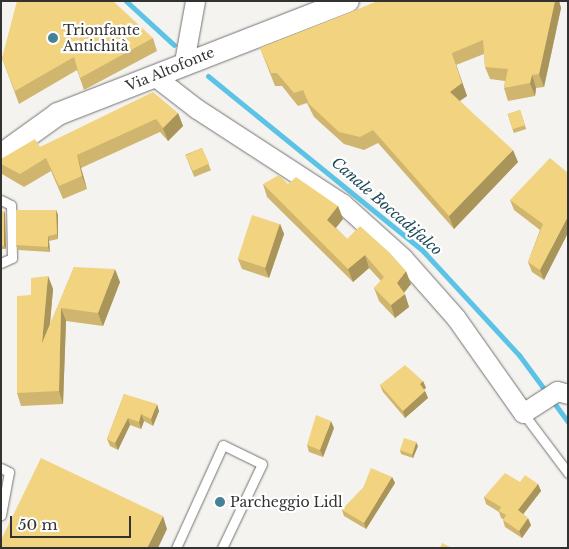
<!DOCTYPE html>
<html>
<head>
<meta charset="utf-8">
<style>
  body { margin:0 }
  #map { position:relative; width:569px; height:549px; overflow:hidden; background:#f4f3f0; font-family:"Libre Baskerville",serif }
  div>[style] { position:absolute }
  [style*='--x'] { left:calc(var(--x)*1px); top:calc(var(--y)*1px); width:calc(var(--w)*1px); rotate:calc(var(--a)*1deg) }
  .stream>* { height:5px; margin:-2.5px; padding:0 2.5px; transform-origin:2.5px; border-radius:2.5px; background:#5cc3e6 }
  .roads { filter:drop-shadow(0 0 1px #747371) drop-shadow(0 0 1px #747371) }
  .service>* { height:9px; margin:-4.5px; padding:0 4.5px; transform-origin:4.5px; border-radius:4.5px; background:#fff }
  .minor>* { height:19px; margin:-9.5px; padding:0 9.5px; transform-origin:9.5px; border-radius:9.5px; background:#fff }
  .tertiary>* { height:22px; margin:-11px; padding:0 11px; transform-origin:11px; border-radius:11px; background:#fff }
  .wall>* { inset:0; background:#cfb56e; transform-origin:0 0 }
  .shaded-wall>* { inset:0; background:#a9945a }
  .building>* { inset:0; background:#f1d380; transform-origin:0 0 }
  .dots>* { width:14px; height:14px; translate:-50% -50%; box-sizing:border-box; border:2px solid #fff; border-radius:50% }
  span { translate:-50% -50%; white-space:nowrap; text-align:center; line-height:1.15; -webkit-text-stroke:4.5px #fff; paint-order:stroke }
  .poi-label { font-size:14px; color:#323231 }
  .left { translate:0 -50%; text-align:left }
  .street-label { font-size:14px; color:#323231 }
  .water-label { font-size:15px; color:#1d4a59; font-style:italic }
  .frame { position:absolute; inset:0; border:2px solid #323231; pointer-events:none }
  .scale { position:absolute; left:10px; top:516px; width:121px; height:22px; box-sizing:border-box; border:2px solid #323231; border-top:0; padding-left:6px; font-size:15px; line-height:18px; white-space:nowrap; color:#323231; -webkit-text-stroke:4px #fff; paint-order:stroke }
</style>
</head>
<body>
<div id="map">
  <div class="stream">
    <div style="--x:126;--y:1;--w:65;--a:42.5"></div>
    <div style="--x:208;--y:76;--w:277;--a:39.1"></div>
    <div style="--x:423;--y:251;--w:142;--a:47.3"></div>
    <div style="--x:519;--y:355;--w:47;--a:53.6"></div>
    <div style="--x:552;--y:400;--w:27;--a:54"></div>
  </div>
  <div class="roads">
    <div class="service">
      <div style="--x:1;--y:200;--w:11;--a:27"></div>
      <div style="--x:11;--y:205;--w:53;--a:88.9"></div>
      <div style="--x:12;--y:258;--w:12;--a:156"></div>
      <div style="--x:523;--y:413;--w:75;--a:53.1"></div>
      <div style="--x:1;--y:468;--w:9;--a:27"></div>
      <div style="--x:9;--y:472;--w:44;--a:100.5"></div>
      <div style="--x:176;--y:548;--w:113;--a:-65.5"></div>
      <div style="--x:223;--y:445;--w:43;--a:26"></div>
      <div style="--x:262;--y:464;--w:93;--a:115.5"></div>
    </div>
    <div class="minor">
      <div style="--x:184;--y:62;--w:62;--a:-79.8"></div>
      <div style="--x:153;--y:75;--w:56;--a:37.7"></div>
      <div style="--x:197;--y:109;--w:173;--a:33"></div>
      <div style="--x:342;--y:203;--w:82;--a:42"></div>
      <div style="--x:403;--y:258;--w:80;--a:48.5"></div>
      <div style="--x:456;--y:318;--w:116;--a:54.8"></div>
      <div style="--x:523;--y:413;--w:40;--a:-32.9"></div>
      <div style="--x:557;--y:391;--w:11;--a:15"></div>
    </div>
    <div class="tertiary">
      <div style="--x:1;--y:155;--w:70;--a:-35.7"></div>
      <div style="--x:58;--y:114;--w:311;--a:-21.3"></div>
    </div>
  </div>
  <div class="wall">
    <div style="clip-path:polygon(379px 1px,559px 1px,561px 8px,544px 87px,536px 88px,535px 96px,508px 101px,504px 88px,505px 81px,490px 79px,485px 67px,484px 54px,456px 65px,467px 96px,460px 101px,518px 162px,454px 229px,378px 143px,364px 150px,344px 144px,314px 117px,307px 103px,298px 106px,282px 86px,275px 86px,260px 48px)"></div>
    <div style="clip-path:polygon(153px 38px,157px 51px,84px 90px,77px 70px,19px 104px,2px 58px)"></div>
    <div style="left:520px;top:110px;width:20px;height:13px;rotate:72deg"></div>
    <div style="clip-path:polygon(178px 113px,183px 126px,168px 141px,160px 132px,81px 168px,87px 189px,63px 199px,51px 171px,24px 187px,2px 174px,1px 173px,1px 159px,40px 147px)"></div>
    <div style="left:202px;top:148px;width:24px;height:18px;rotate:68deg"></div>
    <div style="clip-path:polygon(568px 173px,544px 280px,532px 272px,528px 262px,540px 230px,514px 210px,510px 200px)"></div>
    <div style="clip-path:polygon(263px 184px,288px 184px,338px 206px,343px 219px,336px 228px,347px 239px,411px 284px,404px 293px,409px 307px,395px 318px,379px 301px,374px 288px,381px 281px,369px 268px,353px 282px,267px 197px)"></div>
    <div style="clip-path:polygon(56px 210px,58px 215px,58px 239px,49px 241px,50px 252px,18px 250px,16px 245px)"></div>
    <div style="clip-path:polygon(1px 211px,4px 211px,5px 214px,6px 249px,1px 249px)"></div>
    <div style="clip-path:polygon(280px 224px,284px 234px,269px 278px,242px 269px,238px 259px)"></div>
    <div style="clip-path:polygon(74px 267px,120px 282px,103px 326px,66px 321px,63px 404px,21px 406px,17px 393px,48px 276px,53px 289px,50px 325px)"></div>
    <div style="clip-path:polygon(423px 381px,426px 388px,424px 389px,428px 398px,405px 418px,383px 392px,380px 385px)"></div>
    <div style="clip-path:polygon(124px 394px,159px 411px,153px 426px,144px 421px,141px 429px,130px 425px,118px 450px,110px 446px,107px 439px)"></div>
    <div style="clip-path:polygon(334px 428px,323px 457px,309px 452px,307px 445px)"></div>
    <div style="clip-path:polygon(418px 446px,413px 458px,401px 454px,400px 450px)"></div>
    <div style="clip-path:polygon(392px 477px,395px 483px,366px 529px,344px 516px,342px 510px,363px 488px)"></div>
    <div style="clip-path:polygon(520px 482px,538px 484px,541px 491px,523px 514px,531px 525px,522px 538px,505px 527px,503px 520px,503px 519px,501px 518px,499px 512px,486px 504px,484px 497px)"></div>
  </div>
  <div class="shaded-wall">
    <div style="clip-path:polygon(555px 1px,559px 1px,561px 8px,544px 87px,539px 74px)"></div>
    <div style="clip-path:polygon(452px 53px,467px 96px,455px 104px,450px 92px)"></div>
    <div style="clip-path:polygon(532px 75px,536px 88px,535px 96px,530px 83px)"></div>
    <div style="clip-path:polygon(178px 113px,183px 126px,168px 141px,163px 128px)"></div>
    <div style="clip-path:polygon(513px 150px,518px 162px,454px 229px,449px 216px)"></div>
    <div style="clip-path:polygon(77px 155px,81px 168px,87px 189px,82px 176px)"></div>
    <div style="clip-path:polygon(338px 206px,343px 219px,332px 232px,327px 220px)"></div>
    <div style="clip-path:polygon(56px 210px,58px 215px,58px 239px,57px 234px)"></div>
    <div style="clip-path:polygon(4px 211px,5px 214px,6px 249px,4px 246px)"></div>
    <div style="clip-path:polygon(568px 216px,568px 233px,544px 280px,540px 270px)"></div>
    <div style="clip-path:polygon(280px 224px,284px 234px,269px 278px,265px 268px)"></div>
    <div style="clip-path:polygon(48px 236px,49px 241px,50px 252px,48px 247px)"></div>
    <div style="clip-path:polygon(365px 255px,369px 268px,353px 282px,348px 269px)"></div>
    <div style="clip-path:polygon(115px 269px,120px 282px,103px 326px,98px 313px)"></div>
    <div style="clip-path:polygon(406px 271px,411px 284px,401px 296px,397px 283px)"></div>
    <div style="clip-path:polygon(48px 276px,53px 289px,47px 356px,42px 343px)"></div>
    <div style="clip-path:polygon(405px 294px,409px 307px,395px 318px,391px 305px)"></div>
    <div style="clip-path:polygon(61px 308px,66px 321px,63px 404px,59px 391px)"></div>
    <div style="clip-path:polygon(423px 381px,426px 388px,422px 391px,420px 384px)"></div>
    <div style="clip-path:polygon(425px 391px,428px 398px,405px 418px,403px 411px)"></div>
    <div style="clip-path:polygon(157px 404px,159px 411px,153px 426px,151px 419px)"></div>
    <div style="clip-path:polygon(141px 414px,144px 421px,141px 429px,139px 422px)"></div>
    <div style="clip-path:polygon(128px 418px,130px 425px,118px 450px,115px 443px)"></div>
    <div style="clip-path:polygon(331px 421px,334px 428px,323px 457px,320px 450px)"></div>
    <div style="clip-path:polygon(416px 442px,418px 446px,413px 458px,412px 454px)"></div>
    <div style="clip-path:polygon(392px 477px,395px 483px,366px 529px,364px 523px)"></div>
    <div style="clip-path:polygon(538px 484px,541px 491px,521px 517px,518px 510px)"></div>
    <div style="clip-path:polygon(163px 516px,167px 529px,158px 548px,147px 548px)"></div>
    <div style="clip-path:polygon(528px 518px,531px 525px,522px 538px,519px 531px)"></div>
  </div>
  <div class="building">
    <div style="clip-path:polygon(17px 1px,113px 1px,153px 38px,80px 78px,74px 57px,15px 91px,2px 58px)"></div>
    <div style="clip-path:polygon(379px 1px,555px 1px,539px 74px,532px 75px,530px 83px,504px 88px,508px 69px,485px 67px,483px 40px,452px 53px,462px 83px,450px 92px,513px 150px,449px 216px,373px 130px,360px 137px,339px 132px,309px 104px,303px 90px,294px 93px,277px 73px,271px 73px,260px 48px)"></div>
    <div style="clip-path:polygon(153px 92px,178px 113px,163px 128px,156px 119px,77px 155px,82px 176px,59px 186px,46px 158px,20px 174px,1px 164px,1px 159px,35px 139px,40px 147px)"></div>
    <div style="left:520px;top:110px;width:16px;height:13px;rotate:72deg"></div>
    <div style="left:202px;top:148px;width:17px;height:18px;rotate:65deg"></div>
    <div style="clip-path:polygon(550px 158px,568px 173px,568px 216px,540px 270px,528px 262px,543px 224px,510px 200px)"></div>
    <div style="clip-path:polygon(279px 175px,288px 184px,296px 177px,338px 206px,327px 220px,347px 239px,360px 226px,390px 253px,406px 271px,397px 283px,405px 294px,391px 305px,374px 288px,384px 277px,365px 255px,348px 269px,263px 184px)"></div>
    <div style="clip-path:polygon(16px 210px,56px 210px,57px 234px,48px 236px,48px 247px,16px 245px)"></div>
    <div style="left:1px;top:211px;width:3px;height:35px"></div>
    <div style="left:252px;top:215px;width:29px;height:46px;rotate:18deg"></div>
    <div style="clip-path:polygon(74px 267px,115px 269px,98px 313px,61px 308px,59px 391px,17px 393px,17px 296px,31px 295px,31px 278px,48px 276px,42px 343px)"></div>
    <div style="clip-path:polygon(405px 365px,423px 381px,420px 384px,425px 391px,403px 411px,380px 385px)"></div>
    <div style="clip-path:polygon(124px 394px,157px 404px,151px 419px,141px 414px,139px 422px,128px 418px,115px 443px,107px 439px)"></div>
    <div style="clip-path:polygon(316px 415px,331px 421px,320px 450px,307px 445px)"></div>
    <div style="left:404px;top:438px;width:13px;height:13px;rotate:18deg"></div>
    <div style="clip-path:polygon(41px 458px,163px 516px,147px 548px,1px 548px,1px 540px)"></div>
    <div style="clip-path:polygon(371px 468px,392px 477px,364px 523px,342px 510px,363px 488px)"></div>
    <div style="clip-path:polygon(505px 473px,520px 482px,525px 475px,538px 484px,518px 510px,528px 518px,519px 531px,503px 520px,506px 515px,499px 511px,501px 507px,484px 497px)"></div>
    <div style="clip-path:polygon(442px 543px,452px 548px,440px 548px)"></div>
  </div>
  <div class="dots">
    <div style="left:53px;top:38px;background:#448298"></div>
    <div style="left:220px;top:502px;background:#448298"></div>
  </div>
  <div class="poi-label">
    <span class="left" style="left:63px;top:38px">Trionfante<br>Antichità</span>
    <span class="left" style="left:230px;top:502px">Parcheggio Lidl</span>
  </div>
  <div class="street-label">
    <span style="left:170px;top:69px;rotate:-22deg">Via Altofonte</span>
  </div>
  <div class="water-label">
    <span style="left:387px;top:206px;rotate:41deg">Canale Boccadifalco</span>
  </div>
  <div class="frame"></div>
  <div class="scale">50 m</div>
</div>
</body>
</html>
